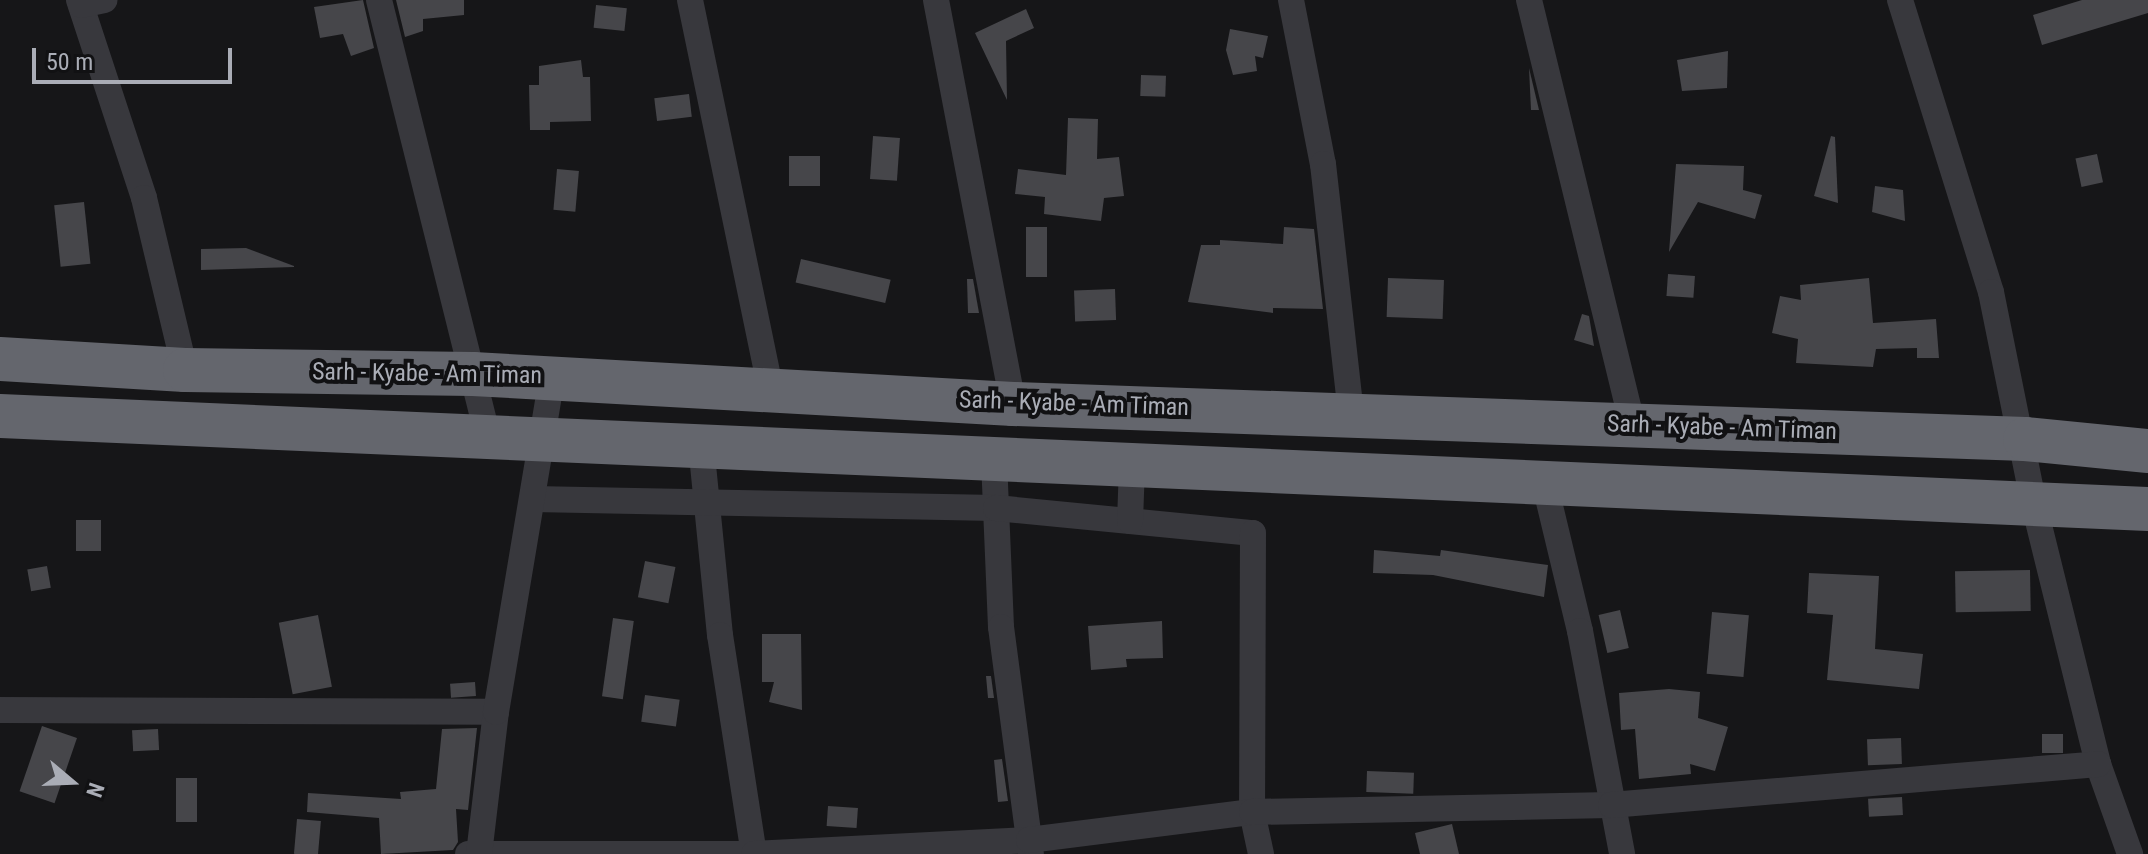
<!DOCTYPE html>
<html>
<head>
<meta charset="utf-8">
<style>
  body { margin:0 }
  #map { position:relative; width:2148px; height:854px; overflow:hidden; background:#161618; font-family:"Roboto Condensed",sans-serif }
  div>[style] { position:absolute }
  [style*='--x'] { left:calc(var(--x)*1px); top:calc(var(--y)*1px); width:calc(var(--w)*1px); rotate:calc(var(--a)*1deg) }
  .building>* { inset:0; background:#46464a; transform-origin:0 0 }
  .street>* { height:26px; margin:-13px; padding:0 13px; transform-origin:13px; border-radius:13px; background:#38383d }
  .highway>* { height:44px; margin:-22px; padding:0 22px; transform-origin:22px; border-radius:22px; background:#64666d }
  span { translate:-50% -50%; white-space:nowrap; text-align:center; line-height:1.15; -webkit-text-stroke:8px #111113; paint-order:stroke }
  .street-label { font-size:24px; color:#aaadb6 }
  .north { position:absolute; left:32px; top:742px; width:80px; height:80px; -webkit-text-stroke:6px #111113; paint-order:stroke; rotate:109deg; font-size:22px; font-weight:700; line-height:32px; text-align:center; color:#aaadb6 }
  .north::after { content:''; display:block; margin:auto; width:28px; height:36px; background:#aaadb6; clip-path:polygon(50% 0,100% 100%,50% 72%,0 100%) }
  .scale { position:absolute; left:32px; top:48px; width:200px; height:36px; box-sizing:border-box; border:4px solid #aaadb6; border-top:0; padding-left:10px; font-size:24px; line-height:28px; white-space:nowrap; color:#aaadb6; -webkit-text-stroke:6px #111113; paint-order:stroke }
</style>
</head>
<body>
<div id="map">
  <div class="building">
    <div style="clip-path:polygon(363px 0,374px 48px,351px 56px,343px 34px,320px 38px,314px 7px)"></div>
    <div style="clip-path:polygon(396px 0,464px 0,464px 15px,423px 19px,423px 31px,405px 37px)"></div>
    <div style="clip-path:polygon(2082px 0,2148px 0,2148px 13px,2042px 45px,2033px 15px)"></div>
    <div style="left:596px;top:5px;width:31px;height:23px;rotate:6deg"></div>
    <div style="clip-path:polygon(1026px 9px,1034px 28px,1006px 41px,1007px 100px,975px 33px)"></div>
    <div style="clip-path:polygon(1230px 29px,1268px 36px,1263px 58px,1255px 56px,1257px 71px,1233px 75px,1226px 50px)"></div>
    <div style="clip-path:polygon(1728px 51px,1727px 88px,1682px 91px,1677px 60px)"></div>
    <div style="clip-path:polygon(581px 60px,583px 77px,590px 77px,591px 121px,550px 122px,550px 130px,530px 130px,529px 85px,539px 85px,539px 66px)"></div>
    <div style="clip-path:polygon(1529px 68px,1539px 110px,1531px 110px)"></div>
    <div style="left:1141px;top:75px;width:25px;height:21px;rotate:2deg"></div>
    <div style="left:689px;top:94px;width:23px;height:35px;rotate:83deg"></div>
    <div style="clip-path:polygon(1068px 118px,1098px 119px,1097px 159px,1119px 157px,1124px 196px,1104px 198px,1101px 221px,1044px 214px,1045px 197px,1015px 194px,1018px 169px,1066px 175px)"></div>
    <div style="left:873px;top:136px;width:27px;height:43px;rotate:4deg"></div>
    <div style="clip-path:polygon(1831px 136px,1835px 137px,1838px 203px,1814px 196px)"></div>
    <div style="left:2097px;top:154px;width:29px;height:22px;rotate:78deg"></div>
    <div style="left:789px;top:156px;width:31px;height:30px"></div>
    <div style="clip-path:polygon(1676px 164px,1744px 166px,1743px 190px,1762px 195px,1755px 219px,1698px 202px,1669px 252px)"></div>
    <div style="left:557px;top:169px;width:22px;height:41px;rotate:5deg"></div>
    <div style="clip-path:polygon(1875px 186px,1903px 190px,1905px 221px,1872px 212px)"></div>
    <div style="left:84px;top:202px;width:62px;height:30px;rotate:84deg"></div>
    <div style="left:1026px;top:227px;width:21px;height:50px"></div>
    <div style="clip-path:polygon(1284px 227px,1314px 229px,1323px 309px,1273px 308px,1273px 313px,1188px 302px,1201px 245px,1220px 245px,1220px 240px,1283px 244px)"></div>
    <div style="clip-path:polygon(246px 248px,294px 266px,294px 267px,201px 270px,201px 249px)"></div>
    <div style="left:801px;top:259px;width:92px;height:24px;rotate:13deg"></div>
    <div style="left:1668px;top:274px;width:27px;height:22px;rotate:4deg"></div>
    <div style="left:1388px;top:278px;width:56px;height:39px;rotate:2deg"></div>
    <div style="clip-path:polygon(1869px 278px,1873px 323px,1936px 319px,1939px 358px,1917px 358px,1917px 348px,1876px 349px,1873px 367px,1796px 363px,1798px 339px,1772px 333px,1780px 296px,1801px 300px,1800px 285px)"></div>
    <div style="clip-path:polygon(967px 279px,973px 279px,979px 313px,968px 313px)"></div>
    <div style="left:1115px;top:289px;width:31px;height:41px;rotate:88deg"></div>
    <div style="clip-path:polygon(1582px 314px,1589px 316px,1594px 346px,1574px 340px)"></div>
    <div style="left:76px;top:520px;width:25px;height:31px"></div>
    <div style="clip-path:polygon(1374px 550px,1440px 556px,1441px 550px,1548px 565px,1544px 597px,1433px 575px,1373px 573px)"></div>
    <div style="left:645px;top:561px;width:31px;height:37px;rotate:11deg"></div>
    <div style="left:47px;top:566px;width:22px;height:20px;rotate:80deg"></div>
    <div style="left:2030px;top:570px;width:41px;height:75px;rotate:89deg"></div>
    <div style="clip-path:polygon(1809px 573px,1879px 576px,1875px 649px,1923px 654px,1919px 689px,1827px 680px,1833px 615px,1807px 613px)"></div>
    <div style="left:1620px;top:610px;width:39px;height:22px;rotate:77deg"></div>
    <div style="left:1712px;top:612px;width:37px;height:62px;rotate:5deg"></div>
    <div style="left:318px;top:615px;width:73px;height:40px;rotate:79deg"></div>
    <div style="left:613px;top:618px;width:21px;height:79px;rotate:8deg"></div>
    <div style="clip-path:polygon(1162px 621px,1163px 658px,1126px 659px,1127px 667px,1091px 670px,1088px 626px)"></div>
    <div style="clip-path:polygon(762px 634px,801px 634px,802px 710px,769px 702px,774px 682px,762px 682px)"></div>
    <div style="clip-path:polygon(986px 676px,991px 676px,994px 698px,988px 698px)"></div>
    <div style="left:475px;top:682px;width:14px;height:25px;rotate:86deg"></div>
    <div style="clip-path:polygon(1669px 689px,1700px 692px,1698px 718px,1728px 727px,1715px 771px,1690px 764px,1691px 774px,1639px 779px,1635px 729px,1621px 730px,1619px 693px)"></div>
    <div style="left:645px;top:695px;width:35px;height:27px;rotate:8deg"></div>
    <div style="left:42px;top:726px;width:37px;height:69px;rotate:19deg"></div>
    <div style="clip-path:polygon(477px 728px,468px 810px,456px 809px,458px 842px,453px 850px,381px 854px,379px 818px,307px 812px,308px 793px,401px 799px,400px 792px,436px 789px,442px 729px)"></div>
    <div style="left:158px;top:729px;width:21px;height:26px;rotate:87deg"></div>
    <div style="left:2042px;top:734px;width:21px;height:19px"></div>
    <div style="left:1901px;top:738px;width:26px;height:34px;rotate:88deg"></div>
    <div style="clip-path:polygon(1002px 759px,1008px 801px,998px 802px,994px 760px)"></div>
    <div style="left:1367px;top:771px;width:47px;height:21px;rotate:2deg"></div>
    <div style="left:176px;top:778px;width:21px;height:44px"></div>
    <div style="left:1902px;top:797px;width:18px;height:34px;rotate:87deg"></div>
    <div style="left:828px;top:806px;width:30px;height:20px;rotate:4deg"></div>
    <div style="left:297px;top:819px;width:24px;height:35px;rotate:5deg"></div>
    <div style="clip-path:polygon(1452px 824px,1459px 854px,1420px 854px,1415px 833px)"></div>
  </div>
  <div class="street">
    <div style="--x:79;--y:0;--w:208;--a:71.8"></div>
    <div style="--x:144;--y:198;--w:177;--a:76.6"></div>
    <div style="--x:379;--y:0;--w:450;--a:76"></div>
    <div style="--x:690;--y:0;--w:395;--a:78.3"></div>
    <div style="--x:936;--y:0;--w:411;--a:79.2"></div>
    <div style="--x:1291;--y:0;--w:167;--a:79"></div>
    <div style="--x:1323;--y:164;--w:252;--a:83.6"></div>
    <div style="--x:1529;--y:0;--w:436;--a:76.3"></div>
    <div style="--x:1900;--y:0;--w:306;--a:72.7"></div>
    <div style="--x:1991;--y:292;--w:217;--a:78.6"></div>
    <div style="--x:2034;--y:505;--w:267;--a:76.1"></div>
    <div style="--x:2098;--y:764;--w:96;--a:70.4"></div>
    <div style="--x:81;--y:5;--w:24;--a:-12"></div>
    <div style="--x:701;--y:445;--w:191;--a:84.3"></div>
    <div style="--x:720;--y:635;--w:222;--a:81.2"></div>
    <div style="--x:994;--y:460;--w:167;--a:87.6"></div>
    <div style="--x:1001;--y:627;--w:229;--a:82.5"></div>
    <div style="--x:1544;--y:481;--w:154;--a:76.5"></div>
    <div style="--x:1580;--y:631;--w:227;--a:79.3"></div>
    <div style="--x:533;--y:499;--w:463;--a:1.1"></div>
    <div style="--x:996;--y:508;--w:258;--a:5.6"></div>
    <div style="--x:1253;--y:533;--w:279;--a:90.2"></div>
    <div style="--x:1252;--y:812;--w:43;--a:77.9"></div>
    <div style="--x:1130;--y:521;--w:54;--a:-87.9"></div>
    <div style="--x:0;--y:710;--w:496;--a:0.2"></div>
    <div style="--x:468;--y:854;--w:286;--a:0"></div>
    <div style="--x:754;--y:854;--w:275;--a:-2.9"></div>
    <div style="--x:1029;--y:840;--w:225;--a:-7.2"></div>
    <div style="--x:1252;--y:812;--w:359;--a:-1.1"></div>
    <div style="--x:1611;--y:805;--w:489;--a:-4.8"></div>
    <div style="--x:479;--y:854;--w:143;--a:-83.2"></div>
    <div style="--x:496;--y:712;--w:340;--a:-80.5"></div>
  </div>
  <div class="highway">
    <div style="--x:0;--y:359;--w:185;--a:3.4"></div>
    <div style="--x:185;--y:370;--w:288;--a:0.8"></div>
    <div style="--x:473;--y:374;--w:541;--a:3.18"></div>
    <div style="--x:1013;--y:404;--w:1013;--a:1.98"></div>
    <div style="--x:2025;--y:439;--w:124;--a:5.6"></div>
    <div style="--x:0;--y:416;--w:2150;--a:2.48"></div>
  </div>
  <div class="street-label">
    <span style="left:427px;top:374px;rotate:1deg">Sarh - Kyabe - Am Timan</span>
    <span style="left:1074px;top:404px;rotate:2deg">Sarh - Kyabe - Am Timan</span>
    <span style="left:1722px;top:428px;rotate:2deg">Sarh - Kyabe - Am Timan</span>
  </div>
  <div class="north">N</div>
  <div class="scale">50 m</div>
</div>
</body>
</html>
